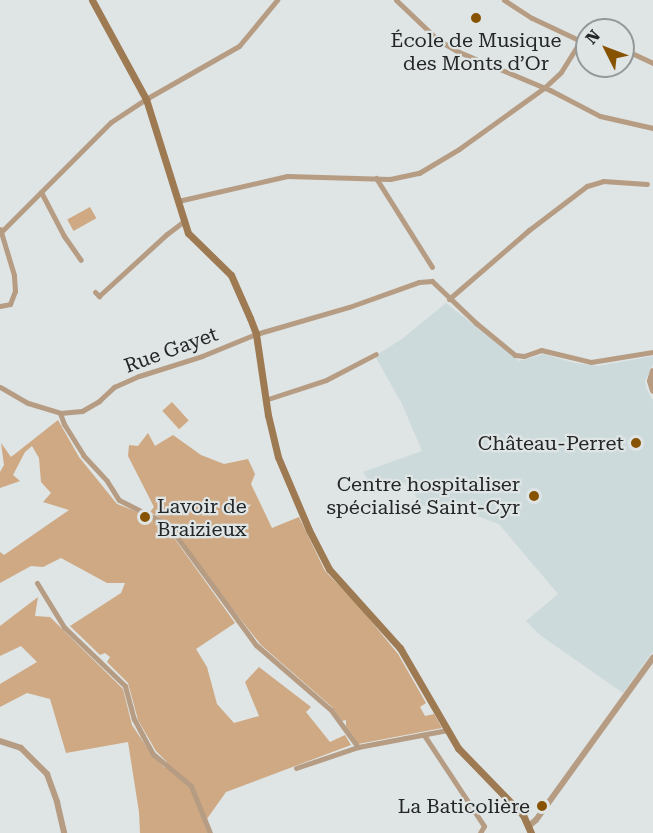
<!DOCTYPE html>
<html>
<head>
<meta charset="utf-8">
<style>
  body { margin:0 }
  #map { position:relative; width:653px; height:833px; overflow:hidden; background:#dfe4e4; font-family:"Roboto Serif",serif }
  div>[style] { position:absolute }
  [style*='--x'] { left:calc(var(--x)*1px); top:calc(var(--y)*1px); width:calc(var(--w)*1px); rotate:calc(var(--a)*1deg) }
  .built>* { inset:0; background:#ccdadb }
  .green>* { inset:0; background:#cea983; transform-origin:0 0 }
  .minor>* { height:5px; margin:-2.5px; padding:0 2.5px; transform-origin:2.5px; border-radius:2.5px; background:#b59c83 }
  .tertiary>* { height:6px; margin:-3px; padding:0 3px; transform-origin:3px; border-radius:3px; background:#b59c83 }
  .secondary>* { height:7px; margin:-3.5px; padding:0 3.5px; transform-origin:3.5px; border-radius:3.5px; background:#9e7a53 }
  .dots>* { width:16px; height:16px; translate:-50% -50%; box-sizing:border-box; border:3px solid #dfe4e4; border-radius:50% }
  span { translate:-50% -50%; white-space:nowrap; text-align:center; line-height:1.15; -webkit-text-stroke:4.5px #dfe4e4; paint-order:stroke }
  .poi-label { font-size:20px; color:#252727 }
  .right { translate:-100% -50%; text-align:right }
  .left { translate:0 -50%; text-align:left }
  .street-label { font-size:20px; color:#252727 }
  .north { position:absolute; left:575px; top:18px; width:60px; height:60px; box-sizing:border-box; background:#dfe4e4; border:2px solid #959898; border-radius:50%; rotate:312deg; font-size:16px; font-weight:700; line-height:24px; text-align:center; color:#252727 }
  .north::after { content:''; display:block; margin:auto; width:21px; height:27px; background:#885300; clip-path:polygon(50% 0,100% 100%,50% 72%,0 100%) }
</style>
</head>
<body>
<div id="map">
  <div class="built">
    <div style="clip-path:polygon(446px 303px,519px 361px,544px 354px,575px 363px,598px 366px,653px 356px,653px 364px,645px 381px,646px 388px,653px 401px,653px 651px,623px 693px,540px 635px,526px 621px,558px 594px,499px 524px,469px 513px,420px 506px,411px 486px,397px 482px,371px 485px,363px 472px,422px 451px,402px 404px,375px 356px,402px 339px)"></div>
  </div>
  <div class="green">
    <div style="left:90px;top:207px;width:13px;height:26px;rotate:61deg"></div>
    <div style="left:172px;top:402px;width:25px;height:13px;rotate:48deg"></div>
    <div style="clip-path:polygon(58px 420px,79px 457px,117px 504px,148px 516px,162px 523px,172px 535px,235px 623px,196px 649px,207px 667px,217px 704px,234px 723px,259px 716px,245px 682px,259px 667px,311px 707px,306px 712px,330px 742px,345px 735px,351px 745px,226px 792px,204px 823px,208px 833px,140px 833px,139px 812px,128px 742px,66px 753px,50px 699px,27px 693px,0 707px,0 684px,37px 662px,21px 646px,0 656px,0 626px,38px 597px,35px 616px,50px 617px,123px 689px,132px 725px,152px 755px,165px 768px,167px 762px,156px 751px,138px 720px,128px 683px,107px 662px,110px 657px,105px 653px,100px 655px,70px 626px,121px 593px,125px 583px,107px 583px,61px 558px,43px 567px,31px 566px,0 583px,0 552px,4px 555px,69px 510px,43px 502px,51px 493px,41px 482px,39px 458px,32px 446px,25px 452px,13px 475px,20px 481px,0 488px,0 472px,4px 465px,1px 443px,11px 457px)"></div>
    <div style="clip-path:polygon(148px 433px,155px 446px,173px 435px,201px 455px,224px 464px,248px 459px,255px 474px,251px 484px,272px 528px,299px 517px,325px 571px,357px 604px,398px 654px,426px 703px,420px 707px,425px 716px,434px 714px,442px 728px,358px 744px,346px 726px,346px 720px,342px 721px,332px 707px,261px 645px,162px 519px,150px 512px,154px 507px,128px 456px,129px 445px,138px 446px)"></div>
  </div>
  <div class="minor">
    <div style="--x:396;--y:0;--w:58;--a:43.6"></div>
    <div style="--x:438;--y:40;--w:24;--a:30"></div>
    <div style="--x:459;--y:52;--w:99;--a:22.7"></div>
    <div style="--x:550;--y:90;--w:56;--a:27.5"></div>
    <div style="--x:600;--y:116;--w:54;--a:12.8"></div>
    <div style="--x:504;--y:0;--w:33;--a:33"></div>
    <div style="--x:532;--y:18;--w:61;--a:25.3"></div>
    <div style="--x:623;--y:49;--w:33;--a:25"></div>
    <div style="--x:376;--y:178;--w:105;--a:57.8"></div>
    <div style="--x:41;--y:192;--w:50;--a:62.4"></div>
    <div style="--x:64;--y:236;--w:29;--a:55"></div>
    <div style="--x:178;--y:201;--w:112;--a:-12.9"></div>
    <div style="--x:287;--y:176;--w:103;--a:1.7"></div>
    <div style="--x:390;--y:179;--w:30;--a:-12"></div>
    <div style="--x:419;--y:173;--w:47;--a:-31"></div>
    <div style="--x:459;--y:149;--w:105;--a:-35.7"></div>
    <div style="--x:544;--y:88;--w:23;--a:-43"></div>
    <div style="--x:561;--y:72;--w:36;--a:-58"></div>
    <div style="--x:2;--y:231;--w:154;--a:-45"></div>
    <div style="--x:111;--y:122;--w:42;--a:-33.3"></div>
    <div style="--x:146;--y:99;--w:107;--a:-29.7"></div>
    <div style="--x:239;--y:46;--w:60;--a:-50.4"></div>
    <div style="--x:95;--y:292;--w:6;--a:45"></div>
    <div style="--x:99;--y:296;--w:92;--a:-42.4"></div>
    <div style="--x:167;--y:234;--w:21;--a:-37"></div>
    <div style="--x:449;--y:299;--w:106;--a:-40.8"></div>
    <div style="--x:529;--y:230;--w:73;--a:-37.2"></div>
    <div style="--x:587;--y:186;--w:17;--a:-17"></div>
    <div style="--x:603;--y:181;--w:44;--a:3.9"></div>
    <div style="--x:0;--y:306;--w:10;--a:-11"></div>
    <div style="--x:10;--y:304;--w:14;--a:-69"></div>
    <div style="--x:15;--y:291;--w:16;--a:-94"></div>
    <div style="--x:14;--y:275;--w:48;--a:-106.9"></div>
    <div style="--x:0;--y:387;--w:32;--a:30"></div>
    <div style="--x:28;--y:403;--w:34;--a:17"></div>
    <div style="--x:60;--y:413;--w:22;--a:-5"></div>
    <div style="--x:82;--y:411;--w:20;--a:-30"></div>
    <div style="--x:99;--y:401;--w:21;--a:-43"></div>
    <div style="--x:114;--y:387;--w:27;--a:-24"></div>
    <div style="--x:139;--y:376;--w:66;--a:-17.6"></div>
    <div style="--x:202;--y:356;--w:58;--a:-22.2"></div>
    <div style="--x:256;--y:334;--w:97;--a:-16.2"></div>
    <div style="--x:349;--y:307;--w:74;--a:-19.7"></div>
    <div style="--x:419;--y:282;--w:13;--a:-4"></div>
    <div style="--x:432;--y:281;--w:61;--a:43.7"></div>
    <div style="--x:476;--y:323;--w:50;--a:39.4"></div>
    <div style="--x:515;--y:355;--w:9;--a:6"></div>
    <div style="--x:524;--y:356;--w:18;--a:-19"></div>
    <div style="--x:541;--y:350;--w:51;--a:13.5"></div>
    <div style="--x:591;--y:362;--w:63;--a:-9.2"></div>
    <div style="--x:265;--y:400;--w:64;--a:-18.2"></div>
    <div style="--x:326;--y:380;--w:56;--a:-27.5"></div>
    <div style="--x:60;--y:413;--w:12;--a:70"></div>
    <div style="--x:64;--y:424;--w:36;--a:58"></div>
    <div style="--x:83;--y:455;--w:35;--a:47"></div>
    <div style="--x:107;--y:481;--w:22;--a:58"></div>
    <div style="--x:119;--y:500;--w:47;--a:26.6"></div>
    <div style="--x:161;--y:521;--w:18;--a:43"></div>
    <div style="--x:174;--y:533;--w:139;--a:53.8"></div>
    <div style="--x:256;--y:645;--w:99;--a:40.9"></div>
    <div style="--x:331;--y:710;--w:46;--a:53.9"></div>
    <div style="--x:358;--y:747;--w:91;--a:-10.8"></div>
    <div style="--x:37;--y:583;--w:52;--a:58.5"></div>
    <div style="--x:64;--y:627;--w:85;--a:44"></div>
    <div style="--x:125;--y:686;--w:34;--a:75"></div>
    <div style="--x:134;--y:719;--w:19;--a:62"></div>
    <div style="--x:143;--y:736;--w:21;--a:61"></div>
    <div style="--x:153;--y:754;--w:50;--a:40.1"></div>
    <div style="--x:191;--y:786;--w:51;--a:68"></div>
    <div style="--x:424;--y:735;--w:109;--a:56.6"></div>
    <div style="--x:484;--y:826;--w:8;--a:120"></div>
    <div style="--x:296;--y:768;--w:65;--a:-18.7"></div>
  </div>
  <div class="tertiary">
    <div style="--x:653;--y:371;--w:10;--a:107"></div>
    <div style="--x:650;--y:381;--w:10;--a:73"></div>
    <div style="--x:0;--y:741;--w:22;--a:18"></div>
    <div style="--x:21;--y:748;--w:37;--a:45"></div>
    <div style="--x:47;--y:774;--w:30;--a:70"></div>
    <div style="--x:57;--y:802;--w:32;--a:77"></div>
    <div style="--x:529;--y:826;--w:9;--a:-41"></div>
    <div style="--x:536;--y:820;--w:200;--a:-54.2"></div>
  </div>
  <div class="secondary">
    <div style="--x:92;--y:0;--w:113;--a:61.4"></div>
    <div style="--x:146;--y:99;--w:140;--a:72.6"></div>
    <div style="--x:188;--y:233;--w:60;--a:44.3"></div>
    <div style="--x:231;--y:275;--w:47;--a:66.2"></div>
    <div style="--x:250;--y:318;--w:17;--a:69"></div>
    <div style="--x:256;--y:334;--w:82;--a:81.6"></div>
    <div style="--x:268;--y:415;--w:43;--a:76.6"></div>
    <div style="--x:278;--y:457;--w:79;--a:67"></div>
    <div style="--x:309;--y:530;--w:44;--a:62.9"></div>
    <div style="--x:329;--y:569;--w:106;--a:48.1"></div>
    <div style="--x:400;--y:648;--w:116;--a:59.9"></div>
    <div style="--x:458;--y:748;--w:93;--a:45.9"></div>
    <div style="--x:523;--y:815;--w:20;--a:66"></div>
  </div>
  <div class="dots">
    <div style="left:476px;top:18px;background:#885300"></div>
    <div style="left:636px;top:443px;background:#885300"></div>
    <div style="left:534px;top:496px;background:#885300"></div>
    <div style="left:145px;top:517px;background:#885300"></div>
    <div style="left:542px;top:806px;background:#885300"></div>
  </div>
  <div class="poi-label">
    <span style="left:476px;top:52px">École de Musique<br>des Monts d’Or</span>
    <span class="right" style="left:624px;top:443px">Château-Perret</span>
    <span class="right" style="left:520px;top:496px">Centre hospitaliser<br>spécialisé Saint-Cyr</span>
    <span class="left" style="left:157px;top:518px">Lavoir de<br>Braizieux</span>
    <span class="right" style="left:530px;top:806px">La Baticolière</span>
  </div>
  <div class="street-label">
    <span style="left:171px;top:350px;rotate:-20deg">Rue Gayet</span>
  </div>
  <div class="north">N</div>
</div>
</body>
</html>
